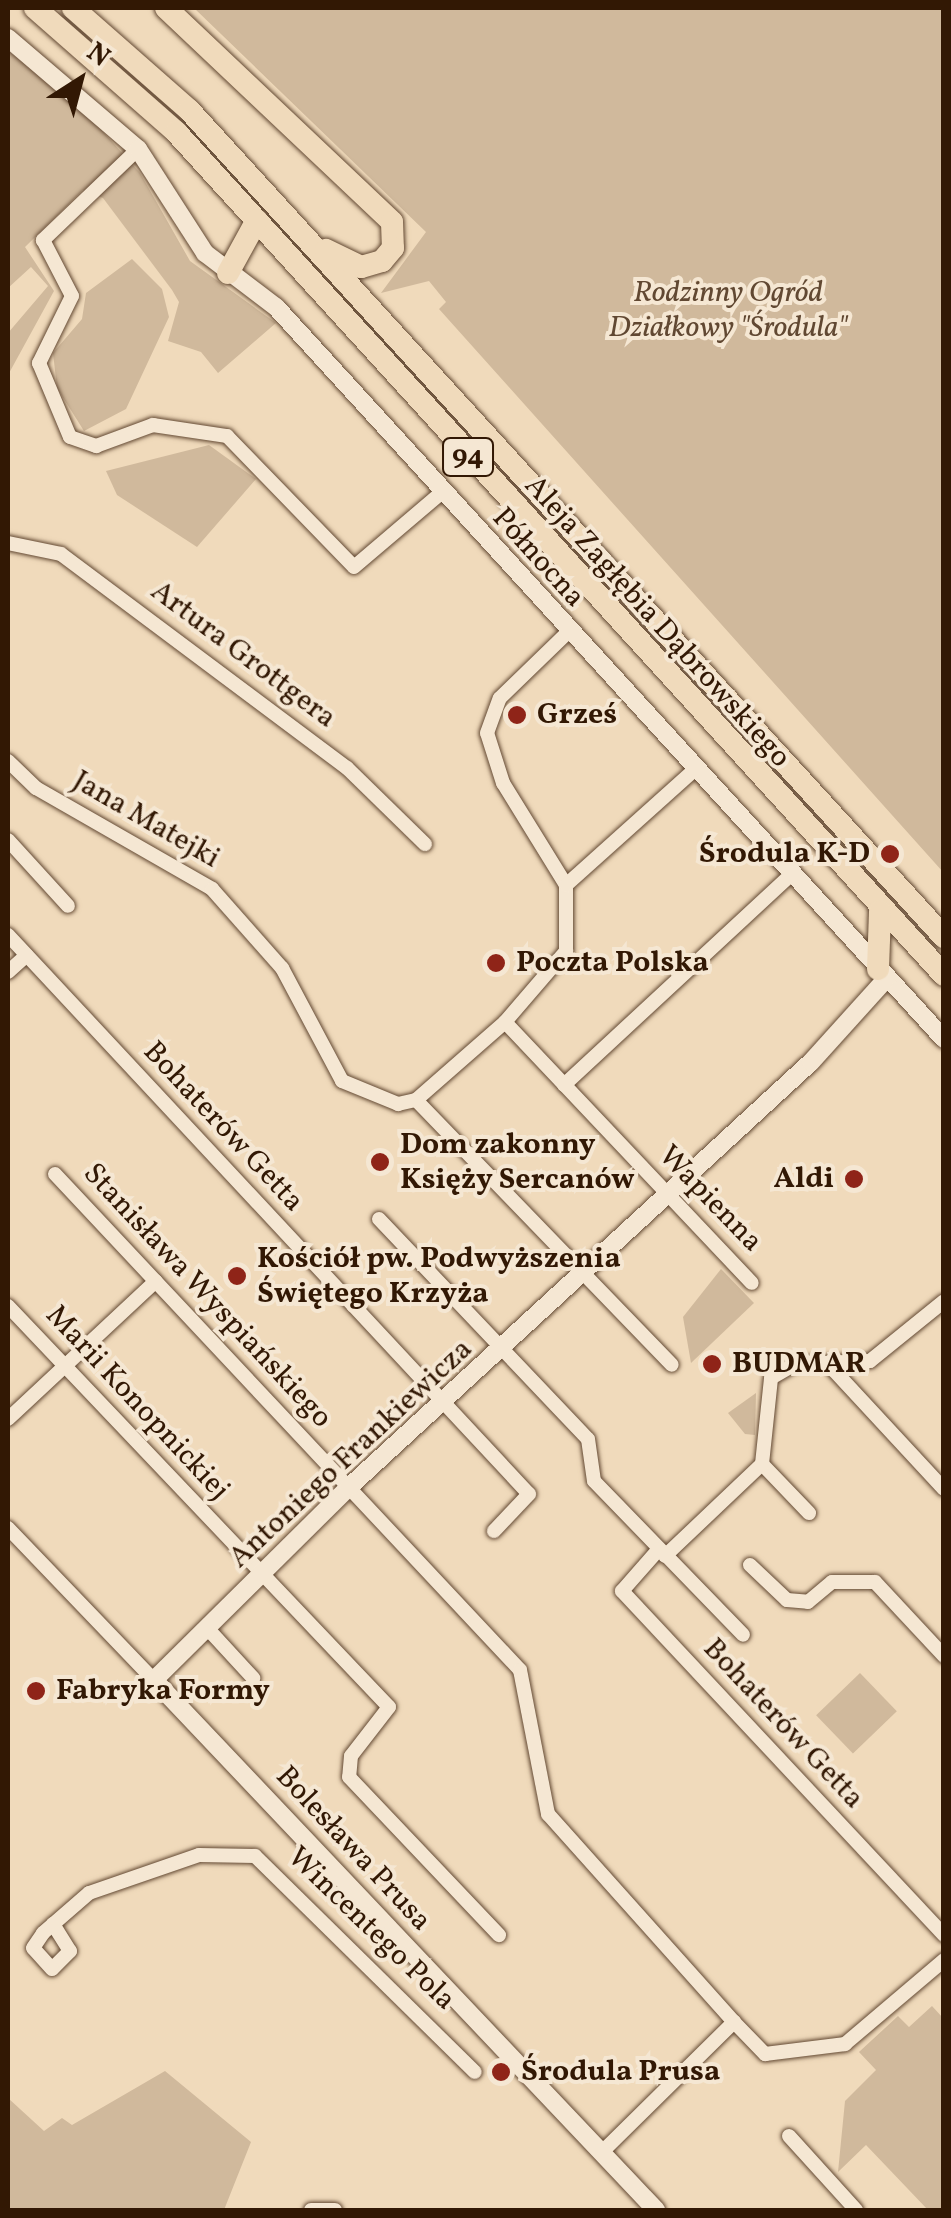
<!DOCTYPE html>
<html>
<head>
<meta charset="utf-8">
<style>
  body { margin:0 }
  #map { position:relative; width:951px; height:2218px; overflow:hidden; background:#f0dabb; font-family:Vollkorn,serif }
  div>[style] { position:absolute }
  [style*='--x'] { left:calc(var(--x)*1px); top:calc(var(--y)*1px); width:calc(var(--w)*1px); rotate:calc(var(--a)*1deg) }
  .green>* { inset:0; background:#d0b99c; transform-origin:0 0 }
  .roads { filter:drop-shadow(0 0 2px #624832) drop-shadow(0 0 2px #624832) }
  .minor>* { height:14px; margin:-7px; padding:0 7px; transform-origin:7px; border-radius:7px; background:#f5e7d3 }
  .tertiary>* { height:18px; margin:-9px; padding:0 9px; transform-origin:9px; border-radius:9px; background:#f5e7d3 }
  .primary>* { height:22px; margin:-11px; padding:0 11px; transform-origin:11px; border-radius:11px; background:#f0dabb }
  .dots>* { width:28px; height:28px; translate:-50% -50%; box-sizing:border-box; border:5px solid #f5e7d3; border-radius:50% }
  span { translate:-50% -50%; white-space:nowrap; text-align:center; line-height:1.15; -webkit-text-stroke:8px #f5e7d3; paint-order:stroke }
  .shield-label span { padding:2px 8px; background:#f5e7d3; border:2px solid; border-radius:8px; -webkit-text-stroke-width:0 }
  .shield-label { font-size:28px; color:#321804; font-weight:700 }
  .park-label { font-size:30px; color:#614832; font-style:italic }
  .street-label { font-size:30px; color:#321804 }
  .poi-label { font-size:30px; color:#321804; font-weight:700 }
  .left { translate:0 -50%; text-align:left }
  .right { translate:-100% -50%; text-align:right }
  .frame { position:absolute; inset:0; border:10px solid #321804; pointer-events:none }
  .north { position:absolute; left:30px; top:30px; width:100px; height:100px; -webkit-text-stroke:8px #f5e7d3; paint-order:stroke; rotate:36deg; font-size:28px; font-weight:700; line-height:40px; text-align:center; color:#321804 }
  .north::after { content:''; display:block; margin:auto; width:35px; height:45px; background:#321804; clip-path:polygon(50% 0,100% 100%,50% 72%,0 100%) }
</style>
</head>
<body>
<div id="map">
  <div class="green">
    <div style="clip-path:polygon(194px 8px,943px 8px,943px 872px,439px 309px,446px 302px,429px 281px,381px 293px,426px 232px)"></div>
    <div style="clip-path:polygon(8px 51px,80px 106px,140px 173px,190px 261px,276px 323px,218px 373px,201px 352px,168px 341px,179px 302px,172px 290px,103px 198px,83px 190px,25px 247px,54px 291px,8px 375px,8px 333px,48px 286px,31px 267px,8px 288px)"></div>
    <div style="clip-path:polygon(132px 259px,162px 289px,169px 317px,126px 409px,84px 431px,57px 388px,53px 353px,82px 319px,86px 293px)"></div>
    <div style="clip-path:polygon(209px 445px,256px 479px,197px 547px,117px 495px,106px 471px)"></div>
    <div style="clip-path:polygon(721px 1269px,754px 1303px,691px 1363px,683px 1317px)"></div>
    <div style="clip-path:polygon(756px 1393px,755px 1435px,745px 1434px,728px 1413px)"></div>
    <div style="left:860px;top:1673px;width:53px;height:61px;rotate:46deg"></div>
    <div style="clip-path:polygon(932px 2006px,943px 2018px,943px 2210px,928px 2210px,866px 2145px,838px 2172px,845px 2101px,876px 2070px,859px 2052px,898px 2016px,909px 2027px)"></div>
    <div style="clip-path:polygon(165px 2071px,251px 2142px,224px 2210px,8px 2210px,8px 2098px,44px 2131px,62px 2118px,72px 2125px)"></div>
  </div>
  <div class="roads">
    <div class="minor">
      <div style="--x:138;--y:149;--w:132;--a:136.2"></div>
      <div style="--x:43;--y:240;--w:63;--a:62.6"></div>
      <div style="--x:72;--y:296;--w:75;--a:116.2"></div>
      <div style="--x:39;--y:363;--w:80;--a:67.3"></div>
      <div style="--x:70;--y:437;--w:28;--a:19"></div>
      <div style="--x:96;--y:446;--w:61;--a:-20.2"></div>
      <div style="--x:153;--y:425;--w:75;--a:8.5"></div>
      <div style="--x:227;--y:436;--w:182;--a:45.9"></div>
      <div style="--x:354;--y:567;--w:116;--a:-40.4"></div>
      <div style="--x:8;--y:543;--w:54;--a:11.7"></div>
      <div style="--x:61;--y:554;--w:357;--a:36.8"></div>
      <div style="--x:347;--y:768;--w:109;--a:44.3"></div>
      <div style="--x:8;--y:761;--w:39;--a:44"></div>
      <div style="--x:36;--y:788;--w:203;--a:29.8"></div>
      <div style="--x:212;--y:889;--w:106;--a:48.5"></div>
      <div style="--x:282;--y:968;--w:128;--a:62"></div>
      <div style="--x:342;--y:1081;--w:61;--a:22.3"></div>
      <div style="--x:398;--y:1104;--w:18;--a:-13"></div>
      <div style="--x:416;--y:1100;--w:118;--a:-41.2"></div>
      <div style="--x:505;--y:1022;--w:94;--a:-49.3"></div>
      <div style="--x:566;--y:951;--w:66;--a:-90"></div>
      <div style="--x:566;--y:885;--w:120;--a:-121.7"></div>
      <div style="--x:503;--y:783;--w:52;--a:-107.7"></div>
      <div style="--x:487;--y:733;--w:37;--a:-70"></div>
      <div style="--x:500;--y:698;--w:93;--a:-44.1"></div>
      <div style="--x:8;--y:840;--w:89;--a:47.7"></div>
      <div style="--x:566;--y:885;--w:172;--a:-41.9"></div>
      <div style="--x:8;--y:935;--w:764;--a:47.02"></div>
      <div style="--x:529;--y:1494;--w:51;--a:133.4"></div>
      <div style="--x:8;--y:972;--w:25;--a:-42"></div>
      <div style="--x:505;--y:1022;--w:359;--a:46.6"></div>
      <div style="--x:564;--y:1085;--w:308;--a:-42.8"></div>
      <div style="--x:416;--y:1100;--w:368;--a:46"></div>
      <div style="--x:55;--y:1174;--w:680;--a:46.85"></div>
      <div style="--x:520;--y:1670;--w:147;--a:79"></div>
      <div style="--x:548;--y:1814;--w:279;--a:48.2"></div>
      <div style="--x:379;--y:1219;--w:303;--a:46.5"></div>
      <div style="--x:588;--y:1439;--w:42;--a:81.9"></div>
      <div style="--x:594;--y:1481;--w:214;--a:45.9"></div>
      <div style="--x:8;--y:1306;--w:553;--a:46.47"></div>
      <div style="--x:389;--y:1707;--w:62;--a:127.8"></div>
      <div style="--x:351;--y:1756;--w:21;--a:95"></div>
      <div style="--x:349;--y:1777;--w:218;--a:46.5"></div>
      <div style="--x:829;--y:1365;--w:169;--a:47.2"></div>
      <div style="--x:8;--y:1419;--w:202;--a:-43"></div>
      <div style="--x:762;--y:1464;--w:68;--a:46.2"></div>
      <div style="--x:8;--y:1528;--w:211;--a:46.2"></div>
      <div style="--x:659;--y:1549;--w:56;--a:131.4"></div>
      <div style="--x:622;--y:1591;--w:471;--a:46.9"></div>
      <div style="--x:665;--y:1556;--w:134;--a:-43.5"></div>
      <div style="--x:762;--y:1464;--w:86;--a:-84"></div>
      <div style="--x:771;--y:1378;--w:28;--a:-30"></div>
      <div style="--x:795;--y:1364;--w:75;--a:-2.3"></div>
      <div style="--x:870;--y:1361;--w:95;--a:-39"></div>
      <div style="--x:750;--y:1565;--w:51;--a:43.4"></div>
      <div style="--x:787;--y:1600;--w:21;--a:5"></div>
      <div style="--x:808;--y:1602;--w:31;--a:-40"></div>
      <div style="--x:832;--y:1582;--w:43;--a:0"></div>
      <div style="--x:875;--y:1582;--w:101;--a:47"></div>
      <div style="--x:208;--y:1629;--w:67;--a:47.4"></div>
      <div style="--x:53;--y:1924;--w:32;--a:58"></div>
      <div style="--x:70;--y:1951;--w:25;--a:135"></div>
      <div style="--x:52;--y:1969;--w:28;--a:-132"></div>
      <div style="--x:33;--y:1948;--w:18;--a:-56"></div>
      <div style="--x:43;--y:1933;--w:61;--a:-41"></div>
      <div style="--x:89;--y:1893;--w:116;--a:-19.1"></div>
      <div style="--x:199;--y:1855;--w:56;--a:1"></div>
      <div style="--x:255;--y:1856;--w:308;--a:44.5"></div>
      <div style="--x:789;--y:2136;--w:100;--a:47.8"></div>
      <div style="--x:601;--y:2153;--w:187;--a:-44.6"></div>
      <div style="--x:734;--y:2022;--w:45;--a:45.9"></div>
      <div style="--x:765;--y:2054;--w:81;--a:-7.1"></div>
      <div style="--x:845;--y:2044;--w:130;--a:-40.3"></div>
      <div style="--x:311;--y:2210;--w:24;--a:0"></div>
    </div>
    <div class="tertiary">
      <div style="--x:8;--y:38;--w:171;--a:40.5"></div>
      <div style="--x:138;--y:149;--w:124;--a:57.2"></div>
      <div style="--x:205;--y:253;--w:89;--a:37.3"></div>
      <div style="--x:276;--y:307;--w:991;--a:47.62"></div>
      <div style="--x:656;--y:2210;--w:730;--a:-133.45"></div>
      <div style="--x:154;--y:1680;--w:273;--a:-44.7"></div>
      <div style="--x:348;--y:1488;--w:629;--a:-42.62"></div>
      <div style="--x:811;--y:1062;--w:113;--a:-47.9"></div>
    </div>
    <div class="primary">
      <div style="--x:35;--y:8;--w:188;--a:41.3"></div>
      <div style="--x:176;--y:132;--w:1140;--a:47.67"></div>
      <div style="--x:73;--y:8;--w:154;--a:41.3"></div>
      <div style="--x:189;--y:110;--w:1120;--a:47.61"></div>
      <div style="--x:166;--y:8;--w:311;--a:43.4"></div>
      <div style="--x:392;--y:222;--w:26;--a:88"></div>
      <div style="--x:393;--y:248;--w:17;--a:130"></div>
      <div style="--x:382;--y:261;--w:22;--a:164"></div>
      <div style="--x:361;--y:267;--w:39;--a:-154"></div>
      <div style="--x:228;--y:273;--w:60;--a:-61.3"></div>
      <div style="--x:878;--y:969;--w:58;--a:-88"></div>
    </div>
  </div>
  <div class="dots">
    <div style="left:517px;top:715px;background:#8f2418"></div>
    <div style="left:890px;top:854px;background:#8f2418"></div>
    <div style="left:496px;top:963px;background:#8f2418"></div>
    <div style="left:380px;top:1162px;background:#8f2418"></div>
    <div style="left:854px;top:1179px;background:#8f2418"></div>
    <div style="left:237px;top:1276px;background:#8f2418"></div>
    <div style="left:712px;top:1364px;background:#8f2418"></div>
    <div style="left:36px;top:1691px;background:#8f2418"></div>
    <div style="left:501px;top:2072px;background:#8f2418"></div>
  </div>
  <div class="shield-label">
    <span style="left:468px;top:457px">94</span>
  </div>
  <div class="park-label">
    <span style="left:728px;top:310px">Rodzinny Ogród<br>Działkowy "Środula"</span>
  </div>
  <div class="street-label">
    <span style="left:538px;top:558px;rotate:48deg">Północna</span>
    <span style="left:657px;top:622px;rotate:48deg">Aleja Zagłębia Dąbrowskiego</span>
    <span style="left:243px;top:655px;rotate:37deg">Artura Grottgera</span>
    <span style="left:146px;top:820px;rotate:30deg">Jana Matejki</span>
    <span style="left:223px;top:1127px;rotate:47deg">Bohaterów Getta</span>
    <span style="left:710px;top:1199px;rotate:46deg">Wapienna</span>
    <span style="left:207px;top:1296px;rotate:47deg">Stanisława Wyspiańskiego</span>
    <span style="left:137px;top:1403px;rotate:47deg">Marii Konopnickiej</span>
    <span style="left:351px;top:1454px;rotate:-43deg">Antoniego Frankiewicza</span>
    <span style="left:783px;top:1724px;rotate:47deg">Bohaterów Getta</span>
    <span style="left:353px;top:1849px;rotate:47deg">Bolesława Prusa</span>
    <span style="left:371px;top:1929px;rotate:44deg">Wincentego Pola</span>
  </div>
  <div class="poi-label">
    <span class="left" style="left:537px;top:715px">Grześ</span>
    <span class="right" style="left:870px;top:854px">Środula K-D</span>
    <span class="left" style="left:516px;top:963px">Poczta Polska</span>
    <span class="left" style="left:400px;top:1162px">Dom zakonny<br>Księży Sercanów</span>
    <span class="right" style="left:834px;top:1179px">Aldi</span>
    <span class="left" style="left:257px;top:1276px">Kościół pw. Podwyższenia<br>Świętego Krzyża</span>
    <span class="left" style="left:732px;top:1364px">BUDMAR</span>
    <span class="left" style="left:56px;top:1691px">Fabryka Formy</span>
    <span class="left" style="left:521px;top:2072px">Środula Prusa</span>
  </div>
  <div class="frame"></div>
  <div class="north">N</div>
</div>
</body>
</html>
